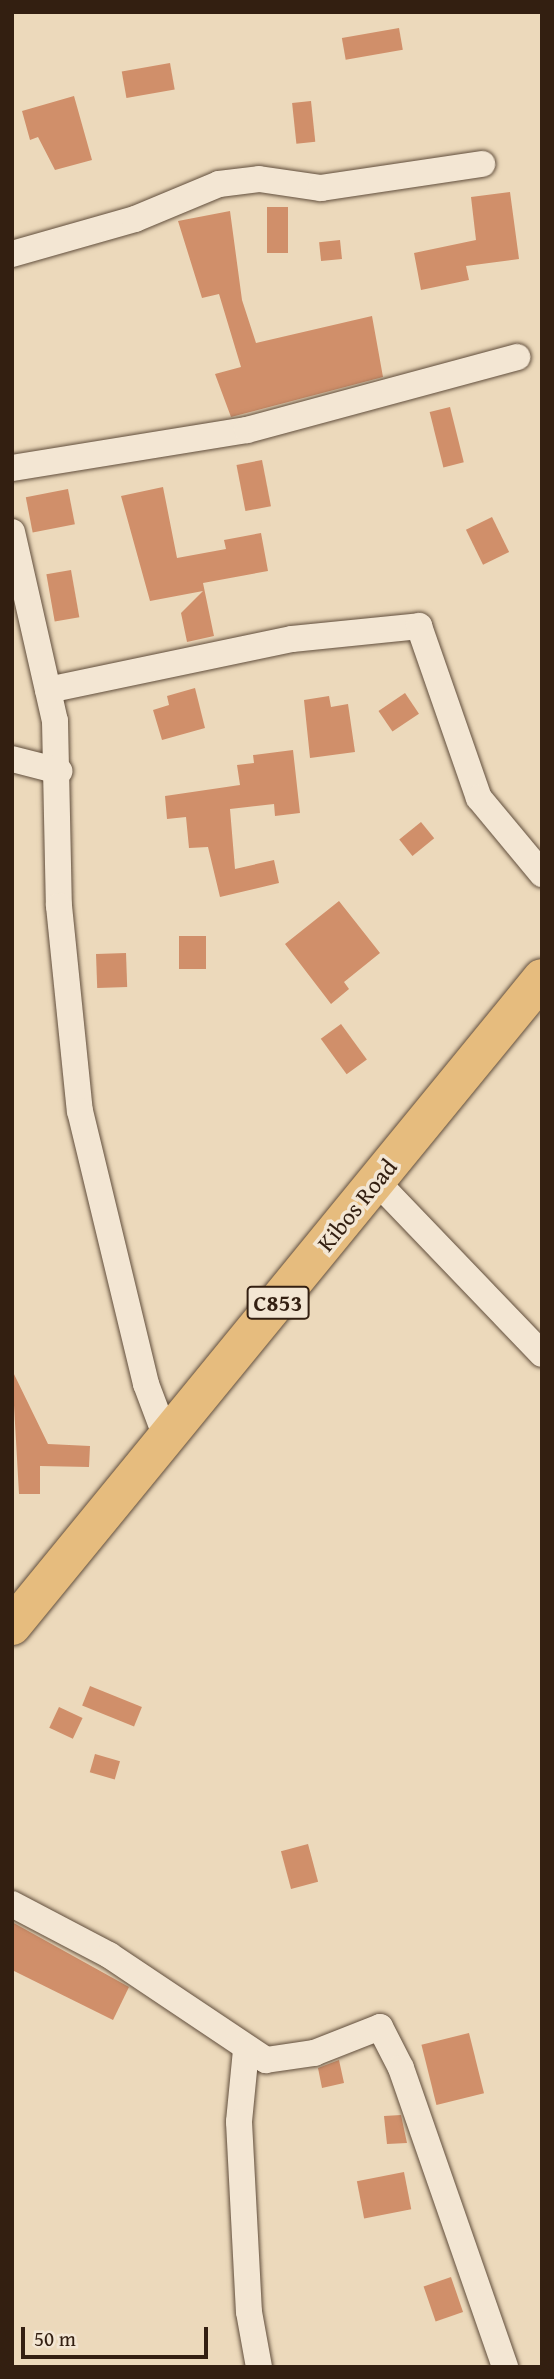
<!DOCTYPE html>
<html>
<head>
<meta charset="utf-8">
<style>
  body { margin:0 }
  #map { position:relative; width:554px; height:2379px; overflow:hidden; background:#ecd9bb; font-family:"Gentium Book Plus",serif }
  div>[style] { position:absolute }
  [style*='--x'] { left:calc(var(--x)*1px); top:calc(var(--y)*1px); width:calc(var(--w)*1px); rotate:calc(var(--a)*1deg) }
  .building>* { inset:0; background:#d08f6a; transform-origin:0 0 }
  .roads { filter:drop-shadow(0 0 2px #614e3c) drop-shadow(0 0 2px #614e3c) }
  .minor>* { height:26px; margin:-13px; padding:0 13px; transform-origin:13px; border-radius:13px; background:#f3e6d3 }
  .primary>* { height:38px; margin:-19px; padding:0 19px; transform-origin:19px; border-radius:19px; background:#e6bc7e }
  span { translate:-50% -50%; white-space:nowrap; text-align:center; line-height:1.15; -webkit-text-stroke:7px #f3e6d3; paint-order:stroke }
  .shield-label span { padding:2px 5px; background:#f3e6d3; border:2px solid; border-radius:5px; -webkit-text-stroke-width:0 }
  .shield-label { font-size:23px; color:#331f11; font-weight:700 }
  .street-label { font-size:24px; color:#331f11 }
  .frame { position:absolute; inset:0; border:14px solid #331f11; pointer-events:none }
  .scale { position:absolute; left:21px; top:2327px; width:187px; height:32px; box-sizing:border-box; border:4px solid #331f11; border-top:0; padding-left:9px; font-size:21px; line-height:24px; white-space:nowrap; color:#331f11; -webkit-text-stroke:5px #f3e6d3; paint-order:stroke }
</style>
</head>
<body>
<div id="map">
  <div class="building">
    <div style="left:399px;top:28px;width:22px;height:58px;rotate:80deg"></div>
    <div style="left:170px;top:63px;width:27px;height:49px;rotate:80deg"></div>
    <div style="clip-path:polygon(74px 96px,92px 160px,55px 170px,38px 137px,30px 140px,22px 111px)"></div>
    <div style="left:311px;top:101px;width:41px;height:19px;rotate:84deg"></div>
    <div style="clip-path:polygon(510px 192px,519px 259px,466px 266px,469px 280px,421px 290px,414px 253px,476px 240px,471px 197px)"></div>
    <div style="left:267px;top:207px;width:21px;height:46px"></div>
    <div style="clip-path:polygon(230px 211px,242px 300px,256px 343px,372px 316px,383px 377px,231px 417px,215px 374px,241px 367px,219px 294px,202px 298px,178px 221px)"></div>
    <div style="left:340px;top:240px;width:19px;height:21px;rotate:84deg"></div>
    <div style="left:450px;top:407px;width:57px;height:21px;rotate:76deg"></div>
    <div style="left:262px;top:460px;width:47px;height:26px;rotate:79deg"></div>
    <div style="clip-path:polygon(163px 487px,177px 558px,226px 549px,224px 540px,261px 533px,268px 571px,203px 583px,214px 636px,187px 642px,181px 613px,203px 591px,150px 601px,121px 496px)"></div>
    <div style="left:68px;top:489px;width:36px;height:43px;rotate:79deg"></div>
    <div style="left:492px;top:517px;width:39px;height:29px;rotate:64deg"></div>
    <div style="left:71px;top:570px;width:48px;height:25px;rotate:80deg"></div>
    <div style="clip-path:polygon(195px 688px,205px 728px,162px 740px,153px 710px,169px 705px,167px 696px)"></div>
    <div style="left:405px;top:693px;width:25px;height:32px;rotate:56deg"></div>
    <div style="clip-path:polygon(329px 696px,331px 707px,348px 704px,355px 752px,310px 758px,304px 700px)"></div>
    <div style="clip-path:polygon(293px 750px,300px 813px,275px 816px,274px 804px,230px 809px,235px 869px,274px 860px,279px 883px,220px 897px,208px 847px,189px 848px,186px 817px,167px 819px,165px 796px,240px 785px,237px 765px,254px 763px,253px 755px)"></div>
    <div style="left:421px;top:822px;width:21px;height:28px;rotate:51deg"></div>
    <div style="clip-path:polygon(339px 901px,380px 953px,344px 982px,349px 989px,331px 1004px,285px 944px)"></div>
    <div style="left:179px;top:936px;width:27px;height:33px"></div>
    <div style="left:126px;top:953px;width:34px;height:30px;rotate:88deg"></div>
    <div style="left:341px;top:1024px;width:44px;height:25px;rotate:54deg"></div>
    <div style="clip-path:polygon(12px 1370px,48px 1444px,90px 1446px,89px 1467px,40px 1466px,40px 1494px,19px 1494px)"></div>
    <div style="left:90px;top:1686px;width:56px;height:21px;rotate:22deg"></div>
    <div style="left:59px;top:1707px;width:26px;height:23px;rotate:25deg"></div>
    <div style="left:95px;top:1754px;width:26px;height:19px;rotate:16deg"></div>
    <div style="left:308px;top:1844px;width:39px;height:28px;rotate:75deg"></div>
    <div style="clip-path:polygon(12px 1922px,129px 1987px,113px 2020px,12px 1970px)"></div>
    <div style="left:469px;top:2033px;width:62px;height:49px;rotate:76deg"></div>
    <div style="clip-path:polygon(339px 2060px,344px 2083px,322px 2088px,318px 2068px)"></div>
    <div style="clip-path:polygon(401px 2115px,407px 2143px,387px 2144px,384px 2116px)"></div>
    <div style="left:404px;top:2172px;width:38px;height:48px;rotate:79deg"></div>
    <div style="left:451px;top:2277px;width:37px;height:29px;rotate:71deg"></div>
  </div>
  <div class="roads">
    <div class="minor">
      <div style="--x:12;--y:254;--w:128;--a:-15.9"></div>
      <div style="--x:135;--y:219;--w:91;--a:-22.6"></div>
      <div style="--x:219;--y:184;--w:40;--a:-7.1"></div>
      <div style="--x:259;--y:179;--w:63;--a:8.3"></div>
      <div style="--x:321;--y:188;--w:163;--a:-8.5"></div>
      <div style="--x:12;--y:468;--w:238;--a:-9.2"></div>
      <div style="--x:247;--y:430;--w:280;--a:-15.1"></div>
      <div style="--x:12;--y:532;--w:194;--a:77.2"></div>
      <div style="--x:55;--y:721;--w:185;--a:88.8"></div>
      <div style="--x:59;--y:906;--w:206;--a:84.2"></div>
      <div style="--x:80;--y:1111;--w:281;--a:76.4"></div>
      <div style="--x:146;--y:1384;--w:60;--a:69.4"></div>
      <div style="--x:48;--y:690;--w:249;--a:-11.8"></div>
      <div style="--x:292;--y:639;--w:128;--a:-5.8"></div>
      <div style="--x:419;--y:626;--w:182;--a:70.8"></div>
      <div style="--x:479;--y:798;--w:99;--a:50.3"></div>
      <div style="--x:12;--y:759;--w:49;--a:14.3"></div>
      <div style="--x:377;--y:1182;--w:238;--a:46.2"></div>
      <div style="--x:12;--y:1904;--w:110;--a:27.7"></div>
      <div style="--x:109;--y:1955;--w:189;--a:33.8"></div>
      <div style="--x:266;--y:2060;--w:49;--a:-8.3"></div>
      <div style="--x:314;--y:2053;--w:71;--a:-21.5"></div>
      <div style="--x:380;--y:2027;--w:46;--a:62.9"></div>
      <div style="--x:401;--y:2068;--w:317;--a:70.8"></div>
      <div style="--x:246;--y:2050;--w:72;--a:95.6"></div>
      <div style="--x:239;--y:2122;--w:190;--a:87"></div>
      <div style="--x:249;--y:2312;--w:56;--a:79.7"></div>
    </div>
    <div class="primary">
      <div style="--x:12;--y:1626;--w:837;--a:-50.72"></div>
    </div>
  </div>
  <div class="shield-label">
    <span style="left:278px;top:1303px">C853</span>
  </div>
  <div class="street-label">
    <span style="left:357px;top:1205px;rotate:-51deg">Kibos Road</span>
  </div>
  <div class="frame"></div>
  <div class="scale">50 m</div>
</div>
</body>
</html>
